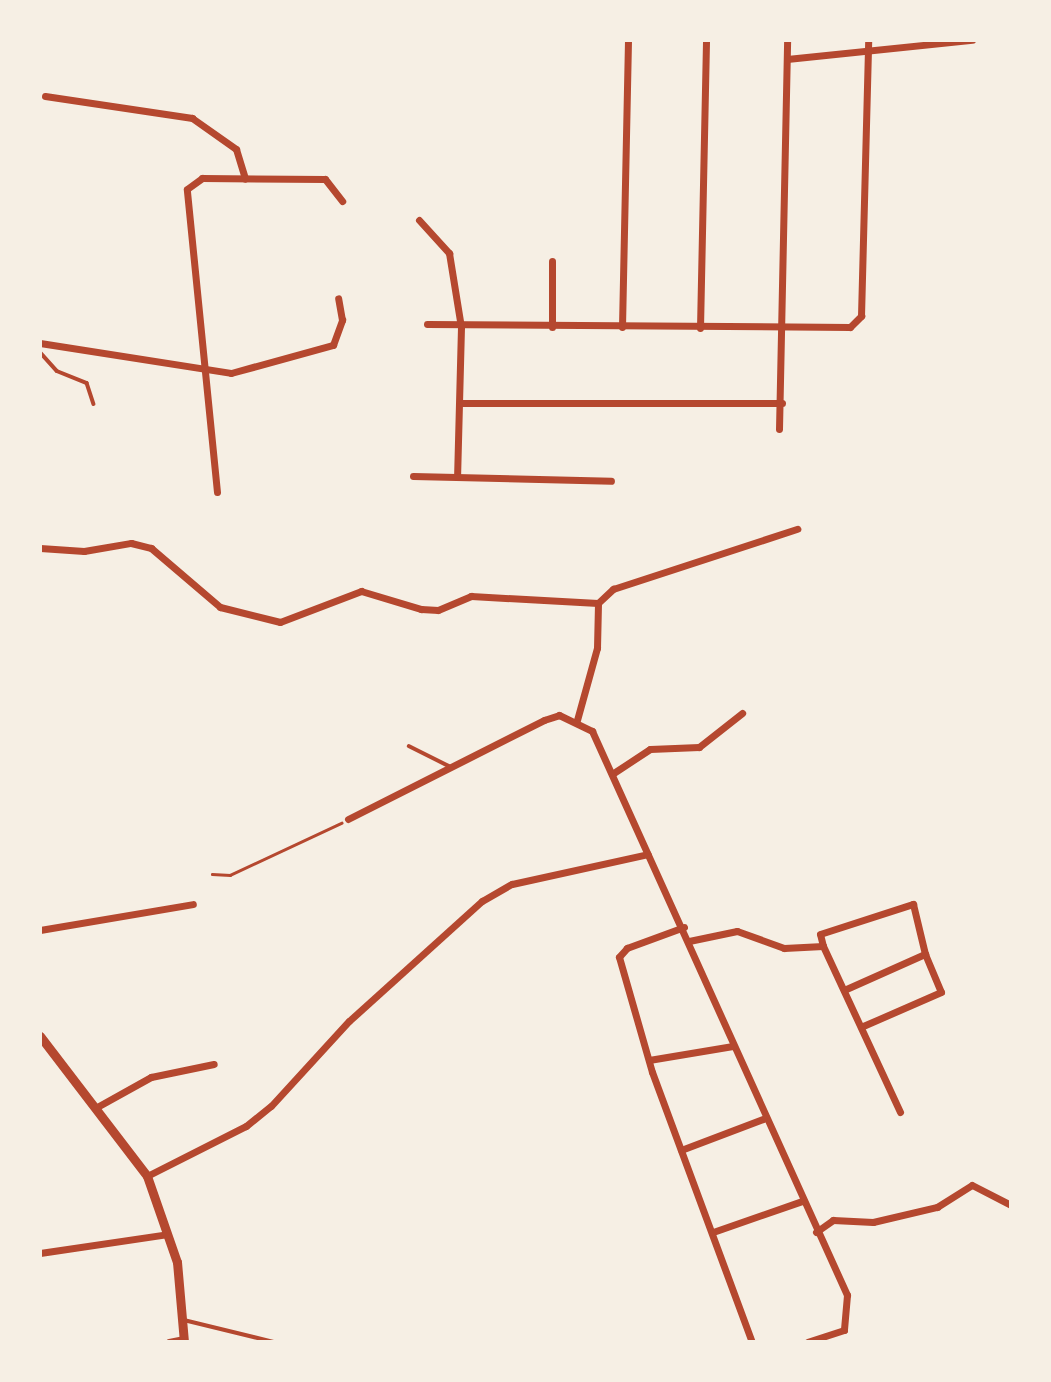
<!DOCTYPE html>
<html>
<head>
<meta charset="utf-8">
<style>
  body { margin:0 }
  #map { position:relative; width:1051px; height:1382px; overflow:hidden; background:#f6efe4; font-family:"Nunito Sans",sans-serif }
  div>[style] { position:absolute }
  [style*='--x'] { left:calc(var(--x)*1px); top:calc(var(--y)*1px); width:calc(var(--w)*1px); rotate:calc(var(--a)*1deg) }
  .path>* { height:2.5px; margin:-1.25px; padding:0 1.25px; transform-origin:1.25px; border-radius:1.25px; background:#b5482f }
  .service>* { height:3.5px; margin:-1.75px; padding:0 1.75px; transform-origin:1.75px; border-radius:1.75px; background:#b5482f }
  .minor>* { height:7px; margin:-3.5px; padding:0 3.5px; transform-origin:3.5px; border-radius:3.5px; background:#b5482f }
  .tertiary>* { height:9px; margin:-4.5px; padding:0 4.5px; transform-origin:4.5px; border-radius:4.5px; background:#b5482f }
  span { translate:-50% -50%; white-space:nowrap; text-align:center; line-height:1.15; -webkit-text-stroke:6px #f6efe4; paint-order:stroke }
  .frame { position:absolute; inset:0; border:42px solid #f6efe4; pointer-events:none }
</style>
</head>
<body>
<div id="map">
  <div class="path">
    <div style="--x:212;--y:874;--w:18;--a:3"></div>
    <div style="--x:230;--y:875;--w:123;--a:-25.1"></div>
  </div>
  <div class="service">
    <div style="--x:40;--y:352;--w:25;--a:48"></div>
    <div style="--x:57;--y:371;--w:32;--a:22"></div>
    <div style="--x:87;--y:383;--w:22;--a:72"></div>
    <div style="--x:409;--y:746;--w:45;--a:26.6"></div>
    <div style="--x:184;--y:1320;--w:93;--a:13.7"></div>
  </div>
  <div class="minor">
    <div style="--x:787;--y:59;--w:186;--a:-5.9"></div>
    <div style="--x:45;--y:96;--w:149;--a:8.5"></div>
    <div style="--x:192;--y:118;--w:54;--a:35.2"></div>
    <div style="--x:236;--y:149;--w:31;--a:73"></div>
    <div style="--x:419;--y:220;--w:45;--a:47.7"></div>
    <div style="--x:449;--y:253;--w:75;--a:80.8"></div>
    <div style="--x:461;--y:327;--w:150;--a:91.5"></div>
    <div style="--x:552;--y:261;--w:66;--a:90"></div>
    <div style="--x:427;--y:324;--w:423;--a:0.4"></div>
    <div style="--x:850;--y:327;--w:16;--a:-45"></div>
    <div style="--x:861;--y:316;--w:276;--a:-88.5"></div>
    <div style="--x:622;--y:327;--w:287;--a:-88.8"></div>
    <div style="--x:700;--y:328;--w:288;--a:-88.8"></div>
    <div style="--x:40;--y:343;--w:193;--a:8.9"></div>
    <div style="--x:231;--y:373;--w:106;--a:-15.4"></div>
    <div style="--x:333;--y:345;--w:27;--a:-70"></div>
    <div style="--x:342;--y:320;--w:22;--a:-100"></div>
    <div style="--x:462;--y:403;--w:320;--a:0"></div>
    <div style="--x:779;--y:429;--w:389;--a:-88.8"></div>
    <div style="--x:413;--y:476;--w:198;--a:1.4"></div>
    <div style="--x:217;--y:492;--w:304;--a:-95.7"></div>
    <div style="--x:187;--y:189;--w:19;--a:-36"></div>
    <div style="--x:202;--y:178;--w:123;--a:0.5"></div>
    <div style="--x:325;--y:179;--w:28;--a:52"></div>
    <div style="--x:40;--y:548;--w:44;--a:3.9"></div>
    <div style="--x:84;--y:551;--w:48;--a:-9.7"></div>
    <div style="--x:131;--y:543;--w:21;--a:14"></div>
    <div style="--x:151;--y:548;--w:91;--a:40.5"></div>
    <div style="--x:220;--y:607;--w:62;--a:14"></div>
    <div style="--x:280;--y:622;--w:87;--a:-20.9"></div>
    <div style="--x:361;--y:591;--w:63;--a:16.7"></div>
    <div style="--x:421;--y:609;--w:17;--a:3"></div>
    <div style="--x:438;--y:610;--w:36;--a:-23"></div>
    <div style="--x:471;--y:596;--w:127;--a:3.2"></div>
    <div style="--x:577;--y:720;--w:75;--a:-74.5"></div>
    <div style="--x:597;--y:648;--w:45;--a:-88.7"></div>
    <div style="--x:598;--y:603;--w:21;--a:-43"></div>
    <div style="--x:613;--y:589;--w:194;--a:-18.1"></div>
    <div style="--x:612;--y:774;--w:45;--a:-33.3"></div>
    <div style="--x:650;--y:749;--w:49;--a:-2.3"></div>
    <div style="--x:699;--y:747;--w:55;--a:-38.3"></div>
    <div style="--x:348;--y:819;--w:220;--a:-26.8"></div>
    <div style="--x:544;--y:720;--w:16;--a:-18"></div>
    <div style="--x:559;--y:715;--w:37;--a:26"></div>
    <div style="--x:592;--y:731;--w:619;--a:65.67"></div>
    <div style="--x:847;--y:1295;--w:35;--a:95"></div>
    <div style="--x:844;--y:1330;--w:38;--a:162"></div>
    <div style="--x:684;--y:927;--w:61;--a:159.8"></div>
    <div style="--x:627;--y:948;--w:12;--a:132"></div>
    <div style="--x:619;--y:957;--w:120;--a:74"></div>
    <div style="--x:652;--y:1072;--w:288;--a:69.7"></div>
    <div style="--x:40;--y:930;--w:155;--a:-9.6"></div>
    <div style="--x:689;--y:941;--w:49;--a:-11.8"></div>
    <div style="--x:737;--y:931;--w:50;--a:19.9"></div>
    <div style="--x:784;--y:948;--w:39;--a:-3"></div>
    <div style="--x:823;--y:946;--w:183;--a:65.1"></div>
    <div style="--x:823;--y:946;--w:12;--a:-104"></div>
    <div style="--x:820;--y:934;--w:98;--a:-17.9"></div>
    <div style="--x:913;--y:904;--w:51;--a:76.5"></div>
    <div style="--x:844;--y:990;--w:89;--a:-24"></div>
    <div style="--x:925;--y:954;--w:41;--a:67.2"></div>
    <div style="--x:941;--y:992;--w:87;--a:156.4"></div>
    <div style="--x:649;--y:1060;--w:85;--a:-9.5"></div>
    <div style="--x:97;--y:1107;--w:62;--a:-29.1"></div>
    <div style="--x:151;--y:1077;--w:64;--a:-11.7"></div>
    <div style="--x:681;--y:1150;--w:88;--a:-20.7"></div>
    <div style="--x:147;--y:1176;--w:111;--a:-26.8"></div>
    <div style="--x:246;--y:1126;--w:32;--a:-39"></div>
    <div style="--x:271;--y:1106;--w:115;--a:-47.5"></div>
    <div style="--x:349;--y:1021;--w:179;--a:-42.1"></div>
    <div style="--x:482;--y:901;--w:34;--a:-30"></div>
    <div style="--x:512;--y:884;--w:139;--a:-12.4"></div>
    <div style="--x:713;--y:1232;--w:94;--a:-19.2"></div>
    <div style="--x:816;--y:1232;--w:21;--a:-35"></div>
    <div style="--x:833;--y:1220;--w:40;--a:2.9"></div>
    <div style="--x:873;--y:1222;--w:66;--a:-13.2"></div>
    <div style="--x:937;--y:1207;--w:41;--a:-32.2"></div>
    <div style="--x:972;--y:1185;--w:44;--a:27.1"></div>
    <div style="--x:40;--y:1253;--w:129;--a:-8.4"></div>
    <div style="--x:169;--y:1342;--w:14;--a:-12"></div>
  </div>
  <div class="tertiary">
    <div style="--x:40;--y:1036;--w:176;--a:52.6"></div>
    <div style="--x:147;--y:1176;--w:91;--a:70.8"></div>
    <div style="--x:177;--y:1262;--w:80;--a:85"></div>
  </div>
  <div class="frame"></div>
</div>
</body>
</html>
